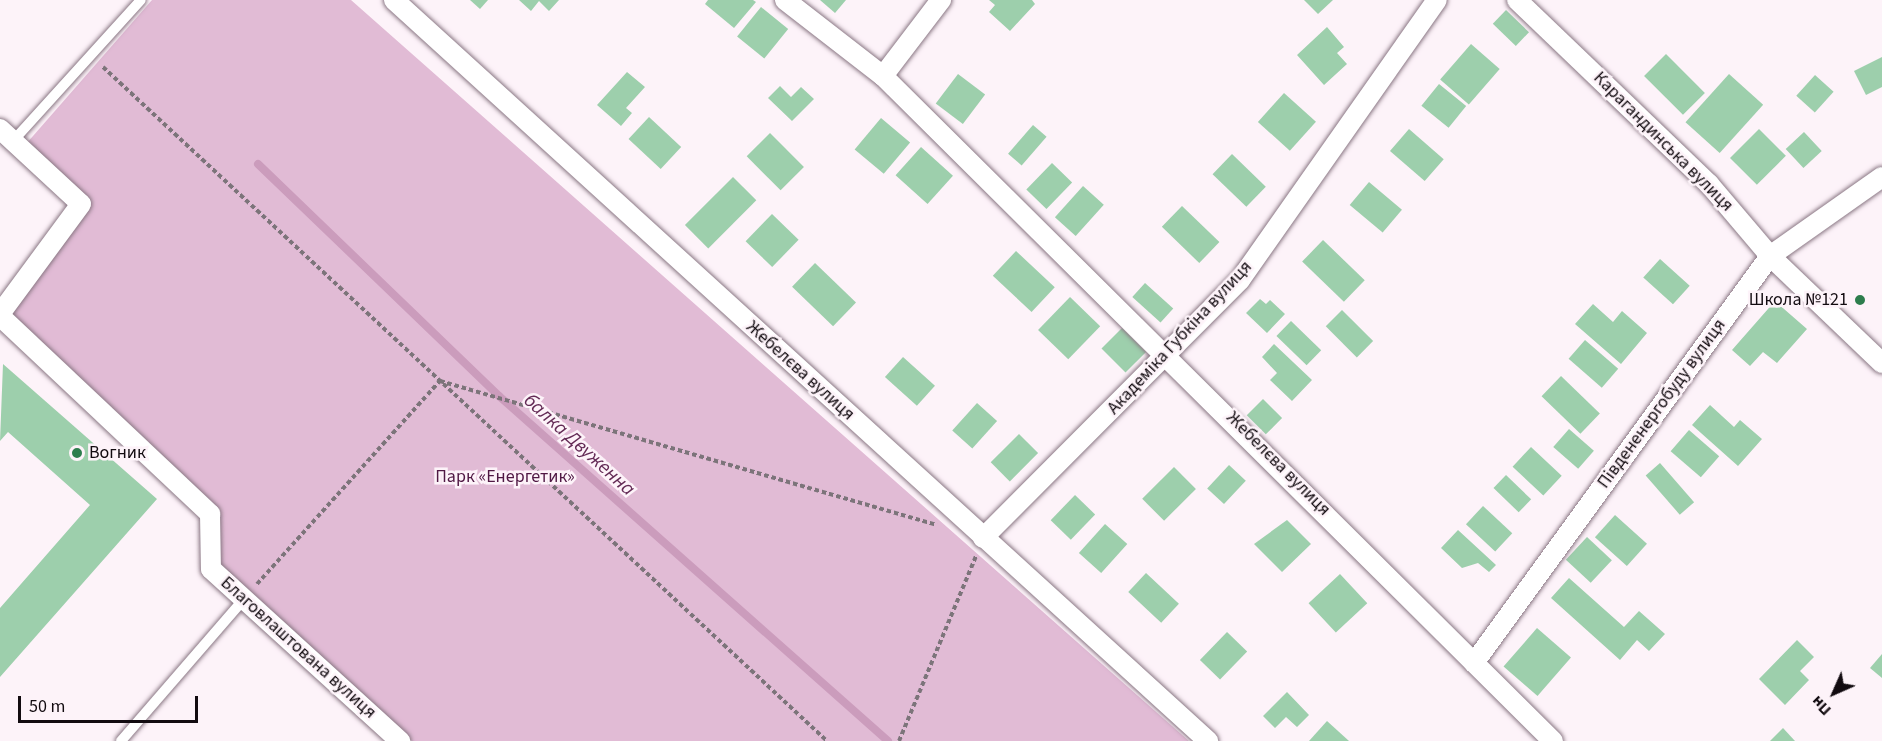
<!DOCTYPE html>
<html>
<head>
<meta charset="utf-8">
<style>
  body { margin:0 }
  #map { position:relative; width:1882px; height:741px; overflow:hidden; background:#fdf3f9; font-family:"Source Sans 3",sans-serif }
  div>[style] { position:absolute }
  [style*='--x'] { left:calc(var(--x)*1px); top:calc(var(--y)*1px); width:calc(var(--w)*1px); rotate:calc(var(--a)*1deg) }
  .green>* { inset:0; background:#e1bbd5 }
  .stream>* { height:8px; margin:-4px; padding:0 4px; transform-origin:4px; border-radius:4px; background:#cb9cbc }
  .building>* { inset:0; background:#9dcfac; transform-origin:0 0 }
  .path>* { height:4px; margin-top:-2px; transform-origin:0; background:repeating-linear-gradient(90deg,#7c747a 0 4.5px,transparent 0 7.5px) }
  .roads { filter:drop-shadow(0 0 2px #8a7784) drop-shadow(0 0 2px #8a7784) }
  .service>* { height:10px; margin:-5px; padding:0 5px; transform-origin:5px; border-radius:5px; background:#fff }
  .minor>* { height:20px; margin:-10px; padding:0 10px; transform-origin:10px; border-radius:10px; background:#fff }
  .dots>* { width:16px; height:16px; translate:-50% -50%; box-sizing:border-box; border:3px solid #fdf3f9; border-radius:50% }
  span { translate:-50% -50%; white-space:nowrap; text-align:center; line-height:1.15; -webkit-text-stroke:5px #fdf3f9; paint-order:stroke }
  .street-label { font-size:18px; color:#120b10 }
  .poi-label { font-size:18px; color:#120b10 }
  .right { translate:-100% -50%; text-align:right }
  .left { translate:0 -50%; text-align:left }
  .park-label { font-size:18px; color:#501844 }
  .water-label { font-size:20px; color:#642b56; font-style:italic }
  .north { position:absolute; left:1804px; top:663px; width:60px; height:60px; -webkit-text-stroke:4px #fdf3f9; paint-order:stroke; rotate:225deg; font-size:16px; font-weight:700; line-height:24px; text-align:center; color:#120b10 }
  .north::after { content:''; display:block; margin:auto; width:21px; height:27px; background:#120b10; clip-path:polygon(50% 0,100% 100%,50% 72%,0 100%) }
  .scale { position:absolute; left:18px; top:696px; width:180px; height:27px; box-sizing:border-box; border:3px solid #120b10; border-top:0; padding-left:8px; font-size:18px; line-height:21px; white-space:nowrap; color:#120b10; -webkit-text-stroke:4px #fdf3f9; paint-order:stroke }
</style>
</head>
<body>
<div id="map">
  <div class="green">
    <div style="clip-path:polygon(152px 0,351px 0,1189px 741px,412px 741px,220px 566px,217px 513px,8px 314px,89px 203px,26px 144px)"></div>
  </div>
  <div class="stream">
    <div style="--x:258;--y:164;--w:335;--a:43.9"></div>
    <div style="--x:499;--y:396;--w:520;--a:41.57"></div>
  </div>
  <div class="building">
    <div style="clip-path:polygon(470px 0,488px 0,480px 9px)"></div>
    <div style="clip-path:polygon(519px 0,559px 0,549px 11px,539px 1px,531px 11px)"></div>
    <div style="clip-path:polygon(708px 0,753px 0,756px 2px,734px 28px,705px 4px)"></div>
    <div style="clip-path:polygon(820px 0,846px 0,835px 13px)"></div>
    <div style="clip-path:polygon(989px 0,1032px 0,1035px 4px,1010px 31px,989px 12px,995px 5px)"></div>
    <div style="clip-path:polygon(1304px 0,1333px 0,1318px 14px)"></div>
    <div style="left:761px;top:7px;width:35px;height:38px;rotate:39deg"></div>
    <div style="left:1506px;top:10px;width:32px;height:19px;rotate:44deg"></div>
    <div style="clip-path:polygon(1327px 27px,1344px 47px,1337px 53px,1347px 64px,1324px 85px,1297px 55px)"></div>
    <div style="left:1471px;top:44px;width:38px;height:47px;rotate:41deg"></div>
    <div style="left:1666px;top:54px;width:55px;height:31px;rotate:45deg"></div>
    <div style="clip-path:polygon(1882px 57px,1882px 87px,1866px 95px,1854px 71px)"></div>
    <div style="clip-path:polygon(627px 72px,645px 87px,626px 108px,632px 113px,621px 126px,597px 105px)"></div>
    <div style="left:958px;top:74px;width:34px;height:37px;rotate:37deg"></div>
    <div style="left:1729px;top:74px;width:46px;height:65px;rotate:42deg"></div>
    <div style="left:1815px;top:75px;width:25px;height:28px;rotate:42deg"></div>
    <div style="left:1439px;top:84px;width:35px;height:28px;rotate:39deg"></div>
    <div style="clip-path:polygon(780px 86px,791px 97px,801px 87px,814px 99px,792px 121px,768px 98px)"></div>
    <div style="left:1284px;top:93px;width:43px;height:39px;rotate:42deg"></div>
    <div style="left:649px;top:117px;width:44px;height:30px;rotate:43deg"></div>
    <div style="left:881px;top:118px;width:38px;height:41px;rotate:40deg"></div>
    <div style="left:1033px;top:125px;width:18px;height:38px;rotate:41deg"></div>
    <div style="left:1409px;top:129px;width:46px;height:29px;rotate:41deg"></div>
    <div style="left:1759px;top:129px;width:38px;height:41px;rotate:45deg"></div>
    <div style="left:1804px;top:132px;width:26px;height:25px;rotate:47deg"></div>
    <div style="left:770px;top:133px;width:48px;height:33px;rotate:45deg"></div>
    <div style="left:921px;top:147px;width:43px;height:38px;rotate:42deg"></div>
    <div style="left:1232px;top:154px;width:47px;height:28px;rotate:44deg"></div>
    <div style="left:1052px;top:163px;width:28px;height:37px;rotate:44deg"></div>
    <div style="left:733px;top:177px;width:33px;height:68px;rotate:45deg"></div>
    <div style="left:1369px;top:182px;width:43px;height:30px;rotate:40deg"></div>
    <div style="left:1083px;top:186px;width:28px;height:42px;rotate:42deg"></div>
    <div style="left:1182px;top:206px;width:52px;height:29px;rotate:44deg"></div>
    <div style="left:772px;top:214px;width:37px;height:38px;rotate:44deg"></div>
    <div style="left:1323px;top:240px;width:58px;height:30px;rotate:44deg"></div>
    <div style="left:1016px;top:251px;width:53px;height:34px;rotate:43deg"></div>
    <div style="left:1660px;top:259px;width:40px;height:25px;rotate:42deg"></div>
    <div style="left:815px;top:263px;width:57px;height:33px;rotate:44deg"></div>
    <div style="left:1145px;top:283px;width:38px;height:19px;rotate:42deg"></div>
    <div style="left:1070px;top:297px;width:42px;height:46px;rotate:44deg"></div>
    <div style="clip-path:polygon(1260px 299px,1266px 304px,1270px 300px,1285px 314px,1267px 333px,1246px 313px)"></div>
    <div style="clip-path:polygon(1775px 301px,1807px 329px,1777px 363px,1763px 352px,1750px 366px,1732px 350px)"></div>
    <div style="clip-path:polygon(1593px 304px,1613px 322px,1622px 311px,1647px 333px,1621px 364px,1575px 324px)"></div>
    <div style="left:1342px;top:310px;width:44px;height:23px;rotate:45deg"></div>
    <div style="left:1291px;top:321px;width:42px;height:21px;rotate:44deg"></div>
    <div style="left:1122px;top:328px;width:34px;height:29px;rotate:45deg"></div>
    <div style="left:1585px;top:340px;width:44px;height:25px;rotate:41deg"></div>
    <div style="clip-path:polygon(1274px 344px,1312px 380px,1292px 401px,1270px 380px,1277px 373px,1262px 357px)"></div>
    <div style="left:903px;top:357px;width:43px;height:27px;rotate:42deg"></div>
    <div style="clip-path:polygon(3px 364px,157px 499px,0 677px,0 608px,90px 505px,8px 432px,0 441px)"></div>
    <div style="left:1561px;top:376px;width:54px;height:28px;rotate:44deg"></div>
    <div style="left:1263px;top:399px;width:27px;height:23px;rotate:45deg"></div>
    <div style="left:977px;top:403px;width:27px;height:37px;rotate:42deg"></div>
    <div style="clip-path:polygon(1710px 405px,1734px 427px,1740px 420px,1762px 439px,1738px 466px,1692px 425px)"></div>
    <div style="left:1569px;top:429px;width:33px;height:24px;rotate:41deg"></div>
    <div style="left:1689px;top:430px;width:40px;height:28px;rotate:41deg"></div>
    <div style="left:1019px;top:434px;width:27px;height:40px;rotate:45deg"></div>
    <div style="left:1531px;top:447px;width:42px;height:27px;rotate:43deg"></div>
    <div style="left:1660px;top:463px;width:52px;height:19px;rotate:49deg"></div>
    <div style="left:1229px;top:465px;width:23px;height:32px;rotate:43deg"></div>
    <div style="left:1174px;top:467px;width:31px;height:45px;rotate:45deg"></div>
    <div style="left:1506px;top:475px;width:35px;height:18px;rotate:44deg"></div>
    <div style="left:1075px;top:495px;width:28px;height:35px;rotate:44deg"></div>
    <div style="left:1483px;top:506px;width:40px;height:25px;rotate:43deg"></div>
    <div style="left:1615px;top:515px;width:43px;height:30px;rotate:42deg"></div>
    <div style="clip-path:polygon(1287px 520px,1311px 544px,1282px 572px,1254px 544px)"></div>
    <div style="left:1105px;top:524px;width:30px;height:39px;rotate:42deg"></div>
    <div style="clip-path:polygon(1458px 530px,1496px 565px,1489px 572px,1478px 563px,1462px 568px,1441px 548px)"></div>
    <div style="left:1587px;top:537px;width:34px;height:31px;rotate:43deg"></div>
    <div style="left:1146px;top:573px;width:45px;height:26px;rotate:43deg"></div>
    <div style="left:1340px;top:574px;width:40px;height:43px;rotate:47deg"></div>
    <div style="clip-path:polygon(1569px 578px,1624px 627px,1639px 611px,1665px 634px,1649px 651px,1637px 640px,1620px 660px,1551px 598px)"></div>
    <div style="left:1537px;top:628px;width:45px;height:51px;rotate:41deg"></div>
    <div style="left:1227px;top:632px;width:28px;height:39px;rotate:44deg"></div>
    <div style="clip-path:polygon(1797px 640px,1814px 657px,1800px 671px,1809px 680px,1785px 705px,1759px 679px)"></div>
    <div style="clip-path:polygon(1882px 654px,1882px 678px,1870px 668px)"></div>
    <div style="clip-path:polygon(1287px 692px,1309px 715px,1297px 727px,1286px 717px,1275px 728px,1263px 716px)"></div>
    <div style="clip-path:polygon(1327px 721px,1349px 741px,1309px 741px)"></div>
    <div style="clip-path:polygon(1783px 728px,1795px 741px,1770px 741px)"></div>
  </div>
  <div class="path">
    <div style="--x:103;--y:67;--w:989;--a:42.95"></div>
    <div style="--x:257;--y:584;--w:273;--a:-48"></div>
    <div style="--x:440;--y:381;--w:517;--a:16.16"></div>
    <div style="--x:899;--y:741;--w:200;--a:-67.4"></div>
  </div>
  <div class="roads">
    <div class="service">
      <div style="--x:13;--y:141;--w:190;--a:-47.8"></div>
      <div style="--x:121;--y:741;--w:188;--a:-49.1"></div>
    </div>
    <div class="minor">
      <div style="--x:394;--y:0;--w:1101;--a:42.31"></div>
      <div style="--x:785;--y:0;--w:124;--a:37.8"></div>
      <div style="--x:883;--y:76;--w:944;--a:44.79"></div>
      <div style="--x:1517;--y:0;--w:266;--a:43.8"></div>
      <div style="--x:1709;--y:184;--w:94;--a:49.7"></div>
      <div style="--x:1770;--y:256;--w:155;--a:43.7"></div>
      <div style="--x:883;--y:76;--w:96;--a:-52.7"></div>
      <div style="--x:0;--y:129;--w:110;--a:42.8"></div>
      <div style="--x:81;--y:204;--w:137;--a:126.4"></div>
      <div style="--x:0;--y:316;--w:289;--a:43.3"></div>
      <div style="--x:210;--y:514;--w:55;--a:89"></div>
      <div style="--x:211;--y:569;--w:256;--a:42.3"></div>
      <div style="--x:983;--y:538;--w:364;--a:-45.1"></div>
      <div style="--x:1240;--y:280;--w:342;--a:-54.9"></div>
      <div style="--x:1474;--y:663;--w:503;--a:-53.97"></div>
      <div style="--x:1770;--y:256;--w:137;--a:-35.2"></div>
    </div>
  </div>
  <div class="dots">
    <div style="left:1860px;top:300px;background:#2d7d4d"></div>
    <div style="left:77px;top:453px;background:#2d7d4d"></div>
  </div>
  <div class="street-label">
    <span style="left:1663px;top:142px;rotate:45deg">Карагандинська вулиця</span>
    <span style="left:1180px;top:338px;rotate:-47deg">Академіка Губкіна вулиця</span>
    <span style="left:800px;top:371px;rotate:42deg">Жебелєва вулиця</span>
    <span style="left:1662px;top:404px;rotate:-54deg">Південенергобуду вулиця</span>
    <span style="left:1278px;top:464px;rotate:45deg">Жебелєва вулиця</span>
    <span style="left:298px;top:648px;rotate:42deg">Благовлаштована вулиця</span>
  </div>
  <div class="poi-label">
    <span class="right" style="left:1848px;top:300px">Школа №121</span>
    <span class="left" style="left:89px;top:453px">Вогник</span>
  </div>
  <div class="park-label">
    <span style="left:505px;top:477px">Парк «Енергетик»</span>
  </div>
  <div class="water-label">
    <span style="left:579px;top:445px;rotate:42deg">балка Двуженна</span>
  </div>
  <div class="north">Пн</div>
  <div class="scale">50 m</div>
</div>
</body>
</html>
